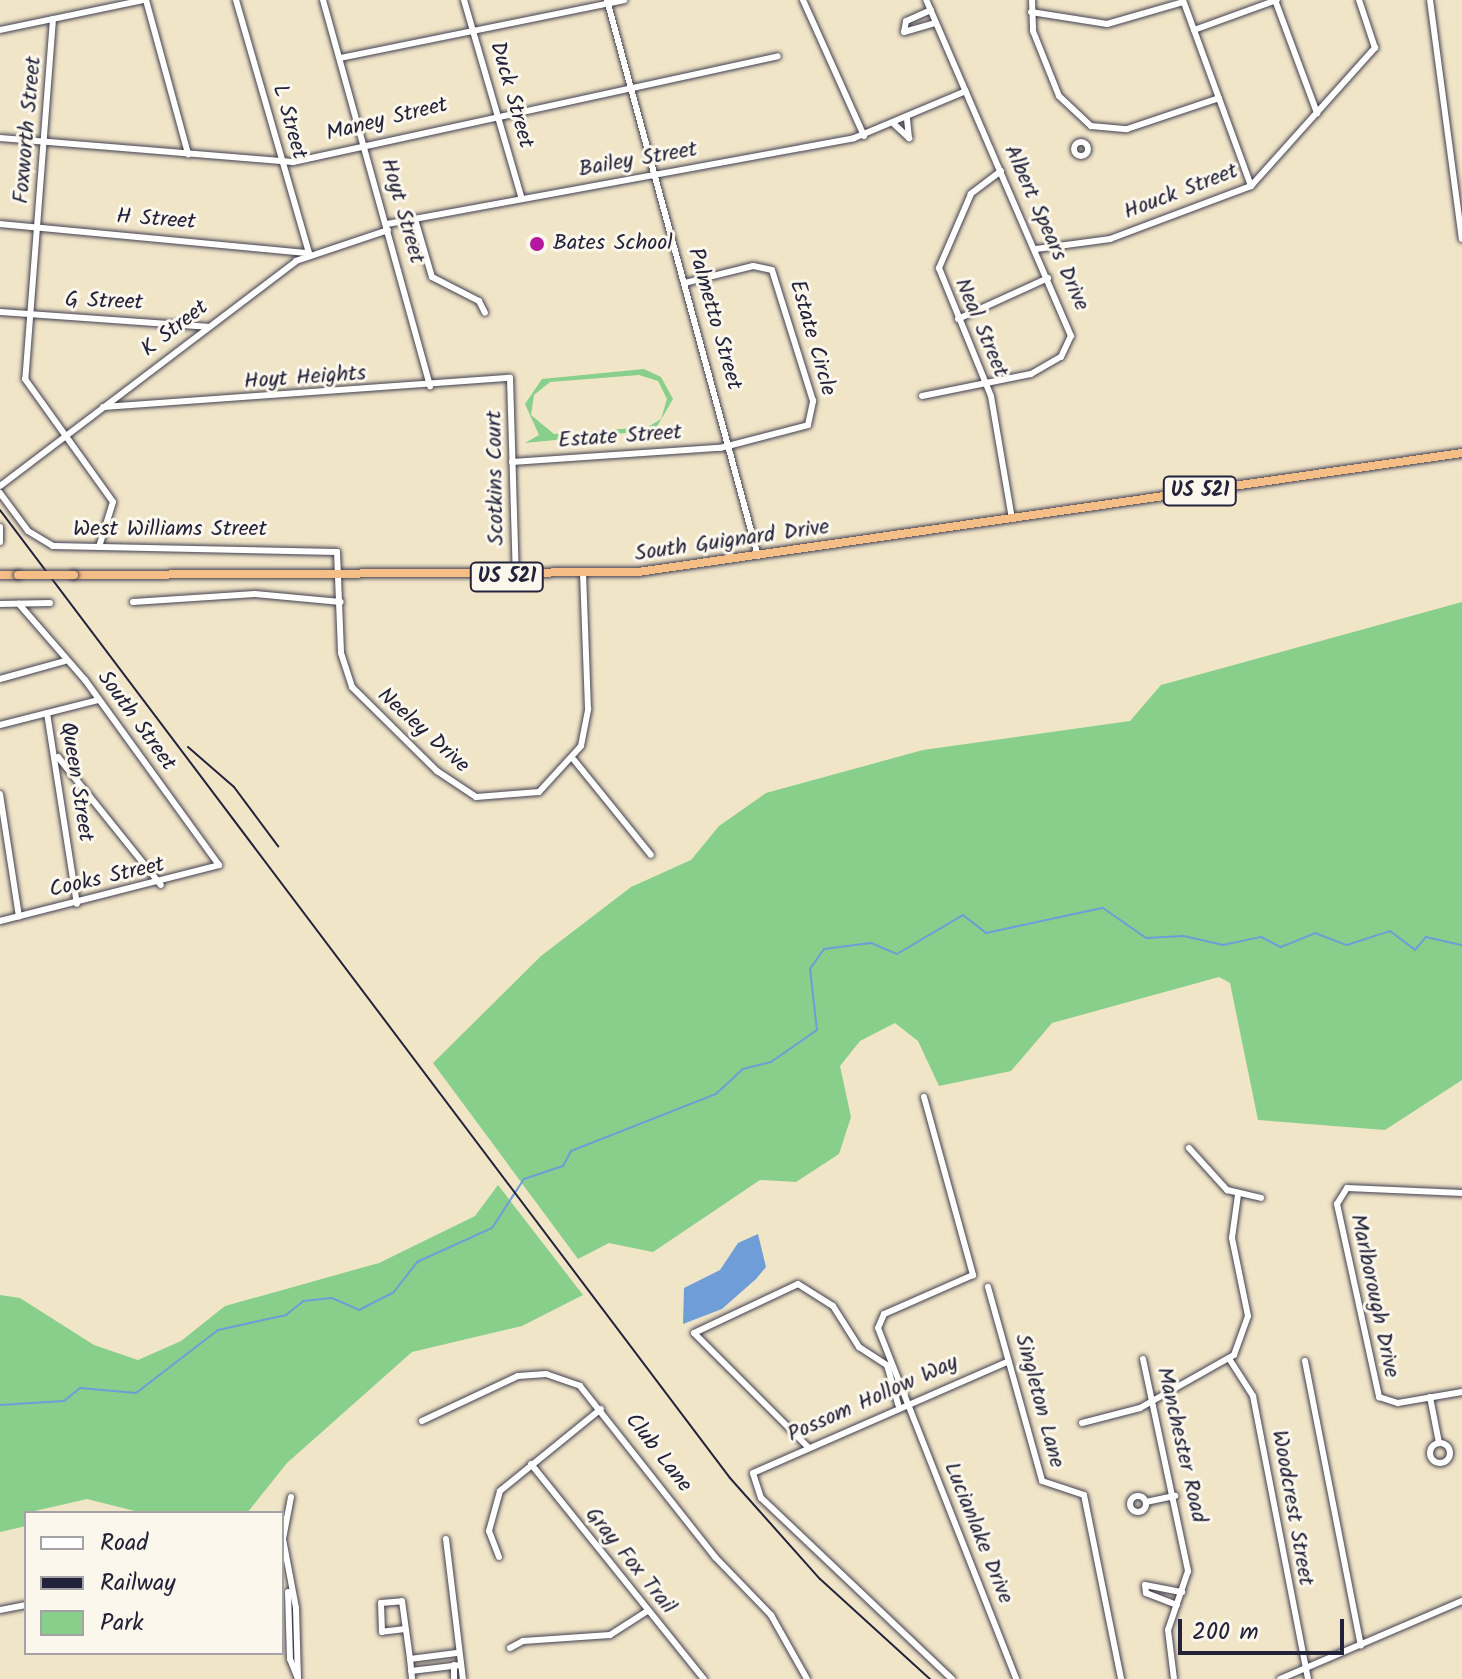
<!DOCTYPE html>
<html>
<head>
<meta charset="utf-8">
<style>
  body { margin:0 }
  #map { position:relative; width:1462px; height:1679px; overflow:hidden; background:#f1e5c8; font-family:Kalam,sans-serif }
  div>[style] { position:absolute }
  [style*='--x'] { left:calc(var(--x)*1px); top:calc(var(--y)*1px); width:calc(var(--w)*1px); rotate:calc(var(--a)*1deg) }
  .green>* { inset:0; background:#87cf8b }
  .water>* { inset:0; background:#6f9dd7 }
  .stream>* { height:2px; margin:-1px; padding:0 1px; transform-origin:1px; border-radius:1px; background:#6f9dd7 }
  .roads { filter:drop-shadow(0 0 2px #413f50) drop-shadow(0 0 2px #413f50) }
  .minor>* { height:6px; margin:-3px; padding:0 3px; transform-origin:3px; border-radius:3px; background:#fff }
  .minor>.ring { margin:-3px; padding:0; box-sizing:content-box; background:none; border:6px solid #fff; border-radius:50% }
  .highway>* { height:8px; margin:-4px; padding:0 4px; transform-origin:4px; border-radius:4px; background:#f6be87 }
  .rail>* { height:2px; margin:-1px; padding:0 1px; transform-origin:1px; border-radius:1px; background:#22223b }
  .bridges { filter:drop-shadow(0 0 2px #413f50) drop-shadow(0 0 2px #413f50) }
  .highway-bridge>* { height:8px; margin:-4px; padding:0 4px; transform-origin:4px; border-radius:4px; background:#f6be87 }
  .dots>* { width:22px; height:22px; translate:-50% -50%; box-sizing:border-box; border:4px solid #fbf7ec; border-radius:50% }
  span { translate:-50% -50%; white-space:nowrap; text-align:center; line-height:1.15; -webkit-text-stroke:6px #fbf7ec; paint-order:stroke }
  .shield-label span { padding:2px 6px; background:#fbf7ec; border:2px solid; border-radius:6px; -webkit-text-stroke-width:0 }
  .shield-label { font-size:20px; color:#22223b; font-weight:700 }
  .street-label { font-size:22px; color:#22223b }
  .poi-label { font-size:22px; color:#22223b }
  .left { translate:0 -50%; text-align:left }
  .legend { position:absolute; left:24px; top:1511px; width:260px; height:144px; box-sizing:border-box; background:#fbf7ec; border:2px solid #a4a2a5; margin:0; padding:10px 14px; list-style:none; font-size:24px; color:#22223b }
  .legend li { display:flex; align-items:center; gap:16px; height:40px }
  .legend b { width:40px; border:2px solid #a4a2a5 }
  .scale { position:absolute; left:1178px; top:1619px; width:166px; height:36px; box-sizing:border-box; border:4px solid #22223b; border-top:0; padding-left:10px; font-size:24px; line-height:28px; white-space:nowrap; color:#22223b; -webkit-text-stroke:6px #fbf7ec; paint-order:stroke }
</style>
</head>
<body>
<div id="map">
  <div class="green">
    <div style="clip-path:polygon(evenodd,644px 369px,661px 377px,673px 399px,655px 430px,525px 443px,539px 435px,525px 404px,542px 379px,644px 369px,639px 375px,658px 381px,667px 399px,661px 419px,648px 427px,554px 434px,531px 415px,534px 395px,550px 382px,639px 375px)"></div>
    <div style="clip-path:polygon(1462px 602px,1462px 1080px,1385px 1130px,1258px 1120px,1230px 983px,1219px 977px,1052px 1023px,1011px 1071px,939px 1086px,918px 1041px,895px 1023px,860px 1041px,840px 1066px,851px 1117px,839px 1154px,796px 1182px,760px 1180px,653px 1252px,609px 1243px,578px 1259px,433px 1063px,541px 956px,631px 887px,691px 860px,719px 826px,766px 793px,923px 750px,1130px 721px,1161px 685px)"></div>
    <div style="clip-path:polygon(498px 1185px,583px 1295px,522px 1326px,412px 1352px,287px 1463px,247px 1513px,143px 1513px,87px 1499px,26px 1513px,26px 1526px,0 1532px,0 1295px,20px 1298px,94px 1345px,138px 1360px,181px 1341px,225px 1306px,379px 1263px,475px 1216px)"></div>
  </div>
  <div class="water">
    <div style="clip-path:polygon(758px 1234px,766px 1267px,756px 1279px,722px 1309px,683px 1324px,684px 1288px,720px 1270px,738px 1243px)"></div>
  </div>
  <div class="stream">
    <div style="--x:0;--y:1405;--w:64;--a:-3.6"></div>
    <div style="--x:64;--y:1401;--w:21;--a:-39"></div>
    <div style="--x:80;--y:1388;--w:56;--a:5.1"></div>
    <div style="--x:136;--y:1393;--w:103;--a:-37.5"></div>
    <div style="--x:218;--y:1330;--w:70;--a:-12.4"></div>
    <div style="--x:286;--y:1315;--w:22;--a:-39"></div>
    <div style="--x:303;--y:1301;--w:29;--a:-6"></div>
    <div style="--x:332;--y:1298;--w:30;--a:24"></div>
    <div style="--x:359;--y:1310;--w:38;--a:-27"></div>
    <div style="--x:393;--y:1293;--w:39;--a:-52"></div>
    <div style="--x:417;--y:1262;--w:82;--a:-24.4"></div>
    <div style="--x:492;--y:1228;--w:59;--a:-56.9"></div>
    <div style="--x:524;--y:1179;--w:41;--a:-18.4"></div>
    <div style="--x:563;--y:1166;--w:17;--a:-62"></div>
    <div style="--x:571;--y:1151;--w:156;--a:-21.5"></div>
    <div style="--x:716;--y:1094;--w:37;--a:-43"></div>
    <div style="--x:743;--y:1069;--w:29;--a:-14"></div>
    <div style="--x:771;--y:1062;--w:56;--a:-34.8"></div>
    <div style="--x:817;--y:1030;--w:61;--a:-96.5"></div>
    <div style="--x:810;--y:969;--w:24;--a:-55"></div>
    <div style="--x:824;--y:949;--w:47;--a:-7.3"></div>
    <div style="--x:871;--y:943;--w:28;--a:23"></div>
    <div style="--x:897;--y:954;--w:77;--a:-30.6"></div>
    <div style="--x:963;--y:915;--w:29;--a:38"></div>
    <div style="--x:986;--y:933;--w:120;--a:-12.1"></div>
    <div style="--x:1103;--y:908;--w:52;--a:34.9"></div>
    <div style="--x:1146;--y:938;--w:38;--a:-3"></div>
    <div style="--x:1184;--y:936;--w:40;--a:13"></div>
    <div style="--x:1223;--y:945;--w:39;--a:-12"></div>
    <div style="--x:1261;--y:937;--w:22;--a:27"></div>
    <div style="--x:1281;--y:947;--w:37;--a:-22"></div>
    <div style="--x:1315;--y:933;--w:34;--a:21"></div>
    <div style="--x:1347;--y:945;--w:45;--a:-18"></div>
    <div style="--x:1390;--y:931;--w:31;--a:37"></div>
    <div style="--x:1415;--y:950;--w:17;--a:-50"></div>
    <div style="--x:1426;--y:937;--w:37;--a:13"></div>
  </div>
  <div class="roads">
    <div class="minor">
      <div style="--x:146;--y:0;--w:160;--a:74.7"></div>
      <div style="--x:236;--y:0;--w:263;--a:73.9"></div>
      <div style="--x:323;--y:0;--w:401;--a:74.5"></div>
      <div style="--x:464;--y:0;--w:207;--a:73.8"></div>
      <div style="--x:607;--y:0;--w:576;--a:74.81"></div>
      <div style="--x:803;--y:0;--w:149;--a:65.8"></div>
      <div style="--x:1032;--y:0;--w:31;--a:88"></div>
      <div style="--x:1033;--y:31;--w:70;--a:68.2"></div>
      <div style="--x:1059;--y:96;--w:44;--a:43.2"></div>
      <div style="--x:1091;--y:126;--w:36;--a:5"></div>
      <div style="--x:1127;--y:129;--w:97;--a:-18.6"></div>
      <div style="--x:1183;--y:0;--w:198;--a:69.9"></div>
      <div style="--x:1275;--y:0;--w:121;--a:69.6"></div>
      <div style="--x:1430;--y:0;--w:241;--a:82.4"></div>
      <div style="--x:931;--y:10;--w:27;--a:156"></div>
      <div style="--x:906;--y:21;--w:11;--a:100"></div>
      <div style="--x:904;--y:32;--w:33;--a:-16"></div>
      <div style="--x:1031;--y:12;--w:77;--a:9"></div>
      <div style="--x:1107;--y:24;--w:79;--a:-16.1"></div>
      <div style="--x:53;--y:19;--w:361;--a:94.4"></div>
      <div style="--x:25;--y:379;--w:151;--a:54.4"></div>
      <div style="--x:113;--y:502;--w:47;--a:107.3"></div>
      <div style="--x:0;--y:30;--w:147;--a:-11.8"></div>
      <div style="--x:1194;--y:30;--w:88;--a:-19.9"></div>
      <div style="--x:340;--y:58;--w:290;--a:-11.5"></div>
      <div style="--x:894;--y:124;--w:21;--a:43"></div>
      <div style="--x:909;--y:138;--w:20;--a:-96"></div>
      <div style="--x:0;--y:138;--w:294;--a:4.7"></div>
      <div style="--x:293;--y:162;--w:496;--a:-12.3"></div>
      <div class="ring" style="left:1074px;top:142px;width:8px;height:8px"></div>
      <div style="--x:1001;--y:171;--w:38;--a:143"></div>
      <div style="--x:971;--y:194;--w:81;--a:113.4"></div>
      <div style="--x:939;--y:268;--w:138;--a:67.9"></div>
      <div style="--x:991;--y:396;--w:125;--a:80.3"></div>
      <div style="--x:415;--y:219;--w:60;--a:73.7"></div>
      <div style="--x:432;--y:277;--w:53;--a:27.1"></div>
      <div style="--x:479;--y:301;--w:13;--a:63"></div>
      <div style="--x:0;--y:224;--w:310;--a:5.4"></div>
      <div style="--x:387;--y:224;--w:475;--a:-10.4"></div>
      <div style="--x:854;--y:138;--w:121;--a:-22.8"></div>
      <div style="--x:1036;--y:249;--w:75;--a:-7.7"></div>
      <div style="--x:1110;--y:239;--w:151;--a:-20.6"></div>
      <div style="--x:1251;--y:186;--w:186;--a:-48.1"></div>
      <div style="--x:1375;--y:48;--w:51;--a:-108.4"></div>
      <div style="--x:0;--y:312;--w:208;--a:4.1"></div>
      <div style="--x:958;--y:319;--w:99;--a:-24.5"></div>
      <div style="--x:922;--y:396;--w:111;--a:-11.4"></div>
      <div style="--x:1031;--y:374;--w:34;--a:-30"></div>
      <div style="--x:1061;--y:357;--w:23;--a:-65"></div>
      <div style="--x:1071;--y:336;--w:366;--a:-113.3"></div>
      <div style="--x:103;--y:407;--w:408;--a:-4.1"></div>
      <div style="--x:510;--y:378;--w:199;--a:88.3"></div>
      <div style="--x:512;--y:462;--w:208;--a:-3.9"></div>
      <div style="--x:720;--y:448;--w:91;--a:-14.6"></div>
      <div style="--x:808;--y:425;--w:25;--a:-78"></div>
      <div style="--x:813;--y:401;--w:137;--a:-107.4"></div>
      <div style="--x:772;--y:270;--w:19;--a:-168"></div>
      <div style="--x:753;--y:266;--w:70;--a:166"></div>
      <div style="--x:0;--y:486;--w:372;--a:-37.2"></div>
      <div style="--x:296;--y:261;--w:97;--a:-18.6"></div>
      <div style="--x:0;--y:493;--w:47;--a:53.6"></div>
      <div style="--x:28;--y:531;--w:29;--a:31"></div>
      <div style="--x:53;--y:546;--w:284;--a:1.2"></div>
      <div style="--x:337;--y:552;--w:101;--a:87.7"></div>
      <div style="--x:341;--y:653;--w:36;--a:72"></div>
      <div style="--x:352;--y:687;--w:120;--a:44.7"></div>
      <div style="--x:437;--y:771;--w:47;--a:33.7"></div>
      <div style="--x:476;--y:797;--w:63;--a:-4.5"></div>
      <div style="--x:539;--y:792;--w:62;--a:-47.6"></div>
      <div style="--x:581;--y:746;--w:38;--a:-79"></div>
      <div style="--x:588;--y:709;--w:134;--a:-92.1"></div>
      <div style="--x:0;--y:527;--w:15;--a:90"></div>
      <div style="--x:133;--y:602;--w:122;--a:-3.8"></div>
      <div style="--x:255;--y:594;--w:86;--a:5.3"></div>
      <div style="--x:0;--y:604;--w:50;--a:-1.1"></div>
      <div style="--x:0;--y:679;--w:67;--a:-15.5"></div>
      <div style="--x:47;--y:713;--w:193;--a:81.1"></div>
      <div style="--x:0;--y:725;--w:101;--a:-14.3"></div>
      <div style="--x:58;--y:757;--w:164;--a:51.2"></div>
      <div style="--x:574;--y:760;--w:122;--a:51"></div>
      <div style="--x:0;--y:794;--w:124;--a:81.2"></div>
      <div style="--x:0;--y:921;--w:226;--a:-14.3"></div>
      <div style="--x:219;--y:865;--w:228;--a:-125.9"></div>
      <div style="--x:85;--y:680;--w:101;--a:-131"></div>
      <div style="--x:924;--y:1097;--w:185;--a:74.6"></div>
      <div style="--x:973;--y:1275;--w:97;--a:156.3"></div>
      <div style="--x:884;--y:1314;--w:15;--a:113"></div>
      <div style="--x:878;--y:1328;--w:377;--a:68.5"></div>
      <div style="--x:1189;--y:1148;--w:57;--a:47.9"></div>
      <div style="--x:1227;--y:1190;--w:35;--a:13"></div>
      <div style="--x:1462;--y:1193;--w:115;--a:-177.5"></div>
      <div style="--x:1347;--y:1188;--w:19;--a:122"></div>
      <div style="--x:1337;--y:1204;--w:198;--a:77.7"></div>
      <div style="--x:1379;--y:1397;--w:20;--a:18"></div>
      <div style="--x:1398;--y:1403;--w:65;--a:-9.8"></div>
      <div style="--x:988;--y:1287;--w:201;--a:74.4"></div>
      <div style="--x:1042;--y:1481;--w:44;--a:18.4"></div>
      <div style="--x:1084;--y:1495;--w:188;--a:78.6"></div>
      <div style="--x:1143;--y:1359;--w:217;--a:78"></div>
      <div style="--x:1188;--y:1571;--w:62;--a:108.7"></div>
      <div style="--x:1168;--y:1630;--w:49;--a:83"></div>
      <div style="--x:1230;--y:1360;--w:43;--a:57.4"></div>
      <div style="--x:1253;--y:1396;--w:288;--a:79"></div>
      <div style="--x:1305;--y:1361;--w:290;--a:78.9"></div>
      <div style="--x:1430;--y:1397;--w:47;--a:78.9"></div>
      <div style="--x:422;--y:1421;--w:106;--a:-25.1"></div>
      <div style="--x:518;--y:1376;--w:28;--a:-4"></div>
      <div style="--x:546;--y:1374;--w:36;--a:19"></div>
      <div style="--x:580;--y:1386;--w:218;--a:51.7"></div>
      <div style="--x:715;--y:1557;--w:81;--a:46"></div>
      <div style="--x:771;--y:1615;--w:73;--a:60.6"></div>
      <div style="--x:1082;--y:1423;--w:60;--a:-14.5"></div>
      <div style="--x:1140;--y:1408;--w:108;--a:-29.4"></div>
      <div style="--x:1234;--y:1355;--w:41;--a:-70.3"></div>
      <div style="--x:1248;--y:1316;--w:80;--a:-101.6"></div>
      <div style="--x:1232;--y:1238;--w:43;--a:-82.1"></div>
      <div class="ring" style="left:1430px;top:1443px;width:14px;height:14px"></div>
      <div style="--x:808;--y:1447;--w:161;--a:-135"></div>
      <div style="--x:694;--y:1333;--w:115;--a:-25.2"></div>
      <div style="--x:798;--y:1284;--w:41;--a:32.2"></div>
      <div style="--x:833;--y:1306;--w:49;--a:57.6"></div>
      <div style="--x:859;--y:1347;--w:33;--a:33"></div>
      <div style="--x:887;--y:1365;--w:41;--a:74.2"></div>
      <div style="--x:531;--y:1464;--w:276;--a:51.2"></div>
      <div class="ring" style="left:1130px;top:1496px;width:10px;height:10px"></div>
      <div style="--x:291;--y:1497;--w:43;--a:100.8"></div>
      <div style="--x:283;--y:1539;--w:70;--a:79.3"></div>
      <div style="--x:296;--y:1608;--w:71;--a:88.4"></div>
      <div style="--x:1146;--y:1502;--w:30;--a:-12"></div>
      <div style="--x:446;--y:1539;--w:141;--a:83.1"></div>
      <div style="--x:499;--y:1557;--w:28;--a:-111"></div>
      <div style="--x:489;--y:1531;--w:41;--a:-74.6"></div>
      <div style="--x:500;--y:1491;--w:130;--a:-39.1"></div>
      <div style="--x:288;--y:1592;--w:67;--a:88.3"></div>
      <div style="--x:290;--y:1659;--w:22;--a:68"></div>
      <div style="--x:1177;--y:1605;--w:33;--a:-159"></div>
      <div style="--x:1146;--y:1593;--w:8;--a:-97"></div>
      <div style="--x:1145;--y:1585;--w:38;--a:11"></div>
      <div style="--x:0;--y:1610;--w:26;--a:-11"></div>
      <div style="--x:405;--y:1629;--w:23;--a:173"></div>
      <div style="--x:382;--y:1632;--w:29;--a:-92"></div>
      <div style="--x:381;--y:1603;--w:21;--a:-5"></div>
      <div style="--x:402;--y:1601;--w:59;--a:82.1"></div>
      <div style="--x:410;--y:1659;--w:20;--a:84"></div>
      <div style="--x:510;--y:1648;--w:15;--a:-28"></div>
      <div style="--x:523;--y:1641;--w:87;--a:-3.9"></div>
      <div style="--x:610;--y:1635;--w:43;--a:-32.6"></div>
      <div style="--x:410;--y:1659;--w:47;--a:-7.3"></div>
      <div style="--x:411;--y:1671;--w:50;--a:-6.8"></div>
      <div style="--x:454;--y:1679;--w:14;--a:-90"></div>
      <div style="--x:952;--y:1679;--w:263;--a:-136.5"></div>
      <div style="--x:761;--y:1498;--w:26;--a:-108"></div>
      <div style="--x:753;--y:1473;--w:279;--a:-23.6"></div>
      <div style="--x:1280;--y:1679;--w:198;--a:-23.2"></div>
    </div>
    <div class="highway">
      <div style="--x:0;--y:575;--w:18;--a:0"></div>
      <div style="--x:74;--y:575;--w:564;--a:-0.3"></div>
      <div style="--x:638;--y:572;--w:833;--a:-8.22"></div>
    </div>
  </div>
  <div class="rail">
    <div style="--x:0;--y:510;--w:1212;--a:52.98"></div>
    <div style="--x:730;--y:1478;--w:135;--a:48.3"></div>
    <div style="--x:820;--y:1579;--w:149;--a:42.3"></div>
    <div style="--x:188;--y:747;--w:61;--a:41"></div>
    <div style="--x:234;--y:787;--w:74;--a:53.3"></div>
  </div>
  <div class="bridges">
    <div class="highway-bridge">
      <div style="--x:18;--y:575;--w:56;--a:0"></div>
    </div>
  </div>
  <div class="dots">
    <div style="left:537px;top:244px;background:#b5179e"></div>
  </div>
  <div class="shield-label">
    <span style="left:1200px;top:491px">US 521</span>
    <span style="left:507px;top:577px">US 521</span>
  </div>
  <div class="street-label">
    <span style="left:511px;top:95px;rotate:74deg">Duck Street</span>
    <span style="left:387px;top:120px;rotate:-14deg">Maney Street</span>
    <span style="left:289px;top:122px;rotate:74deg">L Street</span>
    <span style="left:28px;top:130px;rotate:-85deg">Foxworth Street</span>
    <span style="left:638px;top:160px;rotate:-10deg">Bailey Street</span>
    <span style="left:1181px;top:192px;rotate:-21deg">Houck Street</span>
    <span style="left:402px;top:211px;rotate:74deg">Hoyt Street</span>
    <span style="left:156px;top:220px;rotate:4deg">H Street</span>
    <span style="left:1046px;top:228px;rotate:66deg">Albert Spears Drive</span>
    <span style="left:104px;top:302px;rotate:2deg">G Street</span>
    <span style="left:714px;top:319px;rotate:74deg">Palmetto Street</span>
    <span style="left:981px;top:328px;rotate:67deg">Neal Street</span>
    <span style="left:175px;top:329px;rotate:-38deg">K Street</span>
    <span style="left:812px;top:338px;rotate:74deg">Estate Circle</span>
    <span style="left:305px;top:378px;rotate:-4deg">Hoyt Heights</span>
    <span style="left:620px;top:437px;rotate:-4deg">Estate Street</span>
    <span style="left:496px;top:478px;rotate:-91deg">Scotkins Court</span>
    <span style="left:170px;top:530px">West Williams Street</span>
    <span style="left:732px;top:541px;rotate:-8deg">South Guignard Drive</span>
    <span style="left:136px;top:721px;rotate:54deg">South Street</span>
    <span style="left:423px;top:731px;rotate:42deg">Neeley Drive</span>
    <span style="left:76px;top:782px;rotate:81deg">Queen Street</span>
    <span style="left:107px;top:878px;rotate:-13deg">Cooks Street</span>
    <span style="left:1374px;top:1296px;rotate:78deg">Marlborough Drive</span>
    <span style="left:873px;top:1399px;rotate:-24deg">Possom Hollow Way</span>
    <span style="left:1039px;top:1401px;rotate:75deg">Singleton Lane</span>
    <span style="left:1181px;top:1445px;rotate:77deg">Manchester Road</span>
    <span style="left:658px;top:1453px;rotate:52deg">Club Lane</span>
    <span style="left:1292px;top:1508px;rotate:80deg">Woodcrest Street</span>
    <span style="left:978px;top:1533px;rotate:68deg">Lucianlake Drive</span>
    <span style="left:630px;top:1561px;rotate:51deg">Gray Fox Trail</span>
  </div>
  <div class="poi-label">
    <span class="left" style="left:553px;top:244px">Bates School</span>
  </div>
  <ul class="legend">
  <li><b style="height:10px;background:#fff"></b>Road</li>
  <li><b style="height:10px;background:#22223b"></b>Railway</li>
  <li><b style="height:22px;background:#87cf8b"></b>Park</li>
  </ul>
  <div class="scale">200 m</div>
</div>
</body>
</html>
